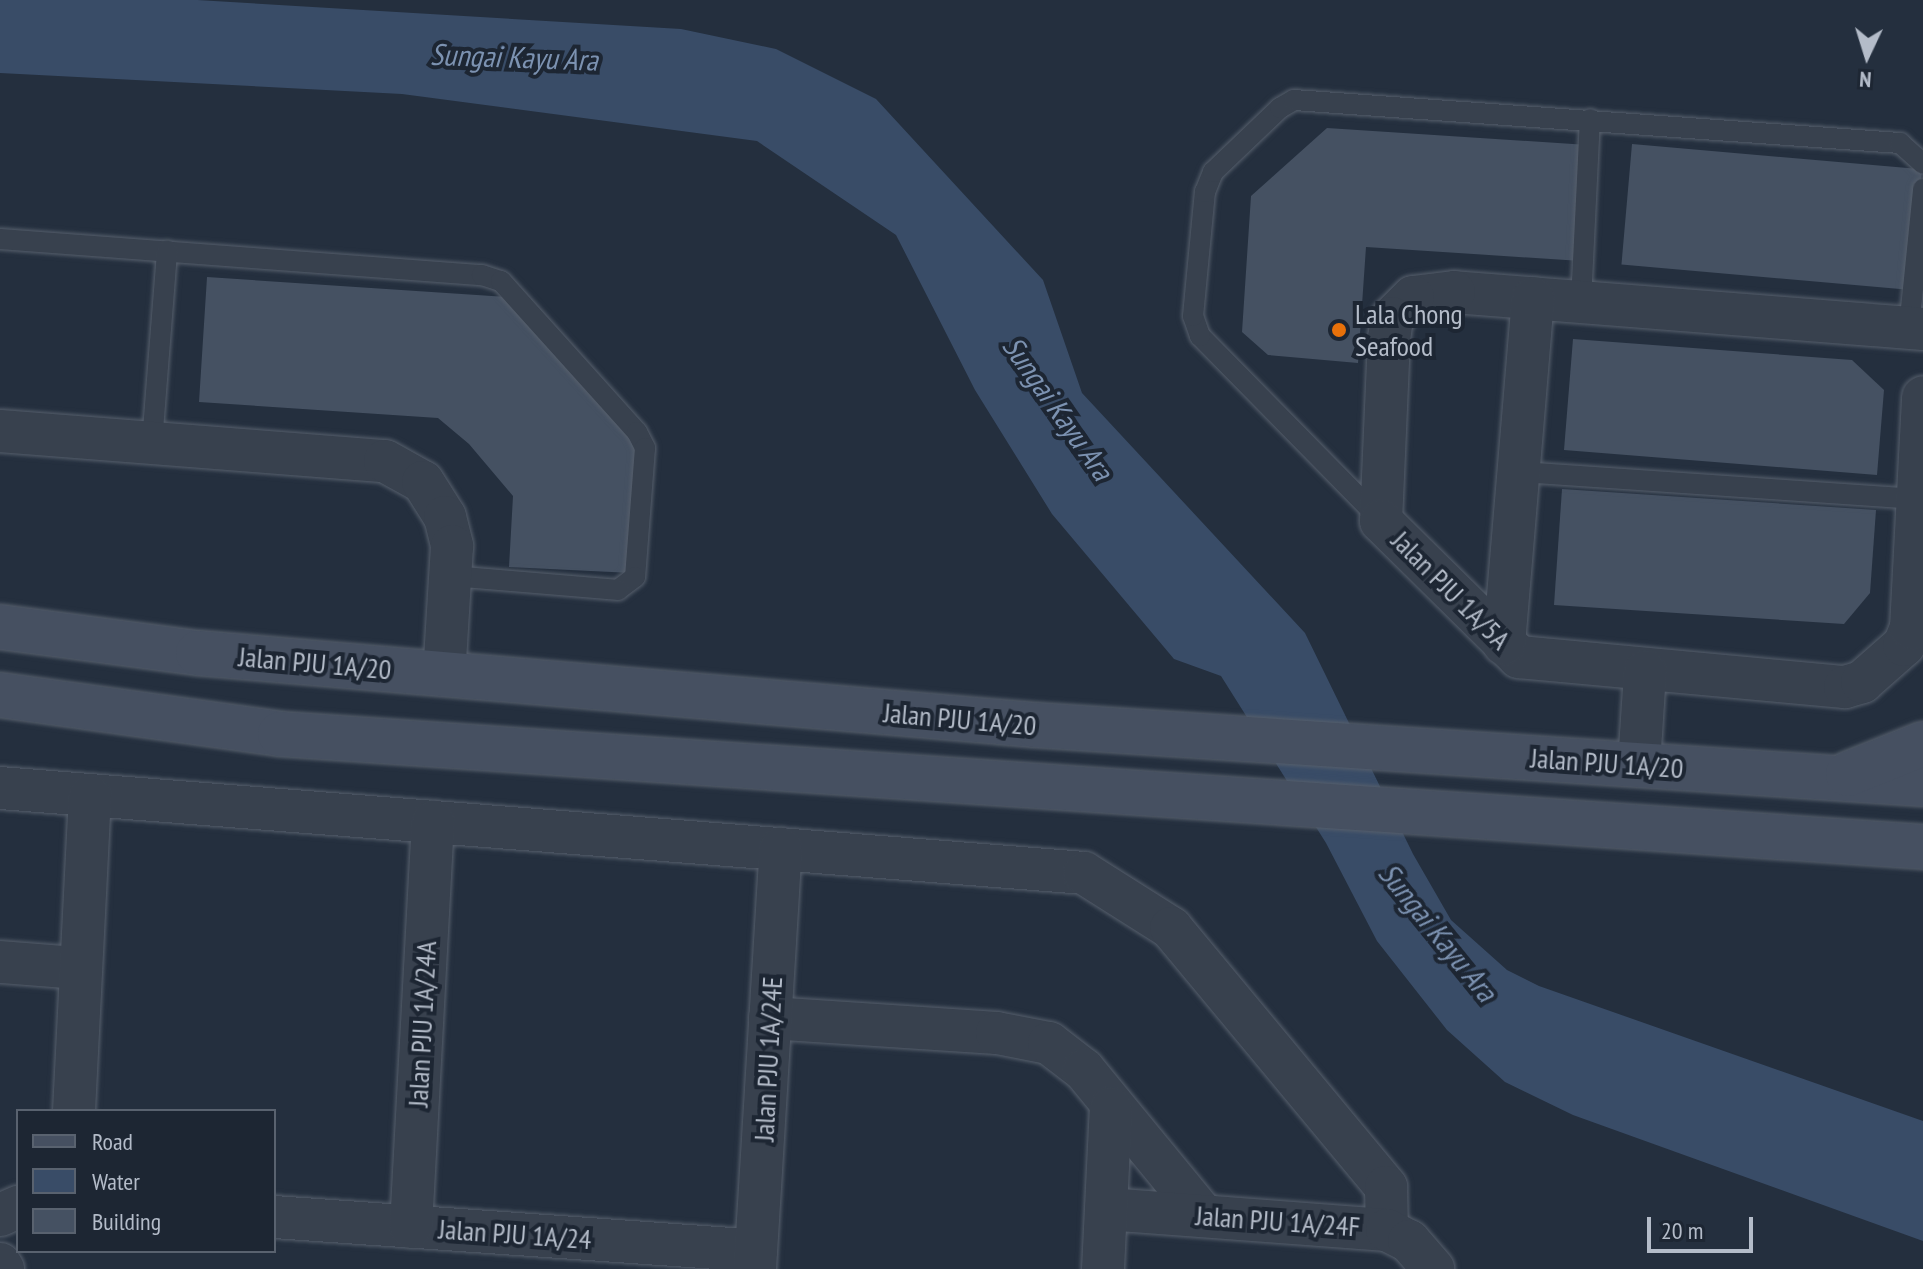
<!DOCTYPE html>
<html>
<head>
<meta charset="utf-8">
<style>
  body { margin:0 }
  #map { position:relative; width:1923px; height:1269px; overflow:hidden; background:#242f3e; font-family:"PT Sans Narrow",sans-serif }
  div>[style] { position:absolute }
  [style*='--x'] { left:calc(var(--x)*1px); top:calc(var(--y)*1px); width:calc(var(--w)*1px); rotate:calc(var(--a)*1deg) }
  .water>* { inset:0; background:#394c67 }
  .building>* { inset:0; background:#455162; transform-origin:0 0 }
  .roads { filter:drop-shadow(0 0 2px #565f6c) drop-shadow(0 0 2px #565f6c) }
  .lane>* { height:20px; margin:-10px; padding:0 10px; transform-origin:10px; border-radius:10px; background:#38414e }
  .street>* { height:42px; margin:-21px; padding:0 21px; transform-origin:21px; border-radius:21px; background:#38414e }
  .secondary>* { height:44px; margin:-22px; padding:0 22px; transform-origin:22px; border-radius:22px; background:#465061 }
  .dots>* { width:22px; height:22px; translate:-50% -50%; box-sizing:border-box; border:4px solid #1d2633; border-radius:50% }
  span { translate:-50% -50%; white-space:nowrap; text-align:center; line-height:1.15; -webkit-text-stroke:8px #1d2633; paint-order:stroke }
  .poi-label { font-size:28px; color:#b4bcc9 }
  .left { translate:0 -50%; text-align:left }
  .street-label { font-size:28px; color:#b4bcc9 }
  .water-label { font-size:30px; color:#7c92b1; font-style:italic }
  .legend { position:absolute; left:16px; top:1109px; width:260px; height:144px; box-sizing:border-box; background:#1d2633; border:2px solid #59626f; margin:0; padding:10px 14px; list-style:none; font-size:24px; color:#b4bcc9 }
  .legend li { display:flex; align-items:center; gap:16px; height:40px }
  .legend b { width:40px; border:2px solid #59626f }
  .north { position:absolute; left:1827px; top:16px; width:80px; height:80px; -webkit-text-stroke:6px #1d2633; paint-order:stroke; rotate:184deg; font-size:22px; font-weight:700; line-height:32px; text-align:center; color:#b4bcc9 }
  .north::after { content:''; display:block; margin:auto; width:28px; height:36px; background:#b4bcc9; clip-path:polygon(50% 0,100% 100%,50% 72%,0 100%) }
  .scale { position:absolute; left:1647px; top:1217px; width:106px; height:36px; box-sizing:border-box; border:4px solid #b4bcc9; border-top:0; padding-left:10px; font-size:24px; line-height:28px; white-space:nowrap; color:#b4bcc9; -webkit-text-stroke:6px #1d2633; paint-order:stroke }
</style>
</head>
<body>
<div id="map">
  <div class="water">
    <div style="clip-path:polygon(0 0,197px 0,681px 29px,776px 49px,876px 99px,1043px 280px,1082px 393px,1305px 633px,1413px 854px,1451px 920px,1507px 970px,1539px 986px,1923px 1121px,1923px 1241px,1573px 1115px,1505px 1082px,1447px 1030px,1377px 941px,1326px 843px,1221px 676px,1174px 659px,1052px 514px,975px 390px,896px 235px,757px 141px,402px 94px,0 73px)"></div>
  </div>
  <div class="building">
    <div style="clip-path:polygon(1327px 128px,1588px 145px,1581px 261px,1366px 247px,1358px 363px,1268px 355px,1242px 332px,1251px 196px)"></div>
    <div style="left:1632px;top:144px;width:291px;height:121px;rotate:5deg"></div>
    <div style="clip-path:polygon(207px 277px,507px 297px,639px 450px,632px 573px,509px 567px,513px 496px,469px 444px,438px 418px,199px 402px)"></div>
    <div style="clip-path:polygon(1573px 339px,1852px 360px,1884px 390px,1877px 475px,1564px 450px)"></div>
    <div style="clip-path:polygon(1562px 489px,1876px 510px,1870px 593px,1844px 624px,1554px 605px)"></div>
  </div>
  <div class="roads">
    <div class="lane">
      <div style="--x:0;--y:239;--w:483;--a:4.3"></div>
      <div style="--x:482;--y:275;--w:20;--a:18"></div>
      <div style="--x:501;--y:281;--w:203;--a:48"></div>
      <div style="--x:637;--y:432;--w:18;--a:63"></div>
      <div style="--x:645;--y:448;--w:129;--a:94.4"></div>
      <div style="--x:635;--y:577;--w:21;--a:143"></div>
      <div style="--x:618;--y:590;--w:166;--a:-175.2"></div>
      <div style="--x:1581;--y:302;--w:183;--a:-87.2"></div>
      <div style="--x:1909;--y:328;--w:140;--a:-84.2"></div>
      <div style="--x:152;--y:443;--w:193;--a:-85.5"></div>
      <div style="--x:1520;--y:472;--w:399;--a:3.9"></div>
      <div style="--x:1380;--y:519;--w:257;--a:-134.5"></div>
      <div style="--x:1200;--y:336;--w:21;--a:-109"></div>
      <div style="--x:1193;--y:316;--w:125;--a:-84.5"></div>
      <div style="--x:1205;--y:192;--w:22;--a:-68"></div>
      <div style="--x:1213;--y:172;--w:93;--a:-43.7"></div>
      <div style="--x:1280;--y:108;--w:16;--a:-30"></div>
      <div style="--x:1294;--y:100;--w:608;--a:4.06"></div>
      <div style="--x:1900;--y:143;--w:31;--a:42"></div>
    </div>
    <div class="street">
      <div style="--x:1923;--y:329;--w:470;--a:-175.5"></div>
      <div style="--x:1454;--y:292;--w:41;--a:173"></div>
      <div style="--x:1413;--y:297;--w:30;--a:135"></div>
      <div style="--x:1392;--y:318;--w:21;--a:98"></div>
      <div style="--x:1389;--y:339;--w:182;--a:92.5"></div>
      <div style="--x:1381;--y:521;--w:194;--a:44.6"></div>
      <div style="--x:1519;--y:657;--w:327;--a:5.3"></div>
      <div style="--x:1845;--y:687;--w:18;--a:-16"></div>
      <div style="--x:1862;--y:682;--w:56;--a:-41.4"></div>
      <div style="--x:1904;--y:645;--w:18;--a:-68"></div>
      <div style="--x:1911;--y:628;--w:231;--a:-87"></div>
      <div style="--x:0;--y:431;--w:386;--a:4.5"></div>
      <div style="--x:385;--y:461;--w:43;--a:28.9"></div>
      <div style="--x:423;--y:482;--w:41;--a:57.8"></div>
      <div style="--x:445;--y:517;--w:30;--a:76"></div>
      <div style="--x:452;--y:546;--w:129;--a:93.5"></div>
      <div style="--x:1504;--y:644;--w:347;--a:-85.2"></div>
      <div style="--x:1639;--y:765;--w:94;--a:-86.3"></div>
      <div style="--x:0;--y:788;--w:1087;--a:4.48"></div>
      <div style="--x:1084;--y:873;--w:103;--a:32.3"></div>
      <div style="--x:1171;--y:928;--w:337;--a:50.3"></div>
      <div style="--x:1386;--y:1187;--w:43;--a:88.7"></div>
      <div style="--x:0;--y:962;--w:77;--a:4.5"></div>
      <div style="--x:770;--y:1018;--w:227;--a:3.8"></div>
      <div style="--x:997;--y:1033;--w:53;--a:10.9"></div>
      <div style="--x:1049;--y:1043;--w:44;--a:37.6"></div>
      <div style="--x:1084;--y:1070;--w:188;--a:50.6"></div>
      <div style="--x:74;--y:1111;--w:315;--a:-87.1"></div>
      <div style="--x:1107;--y:1209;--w:281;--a:4.3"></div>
      <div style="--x:1387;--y:1230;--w:25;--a:27"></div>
      <div style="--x:1409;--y:1241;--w:37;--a:49"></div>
      <div style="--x:0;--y:1215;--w:20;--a:-24"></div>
      <div style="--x:274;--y:1217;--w:483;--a:4"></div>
      <div style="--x:411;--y:1227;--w:406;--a:-86.9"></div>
      <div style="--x:0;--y:1264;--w:6;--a:59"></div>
      <div style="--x:755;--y:1269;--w:421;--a:-86.5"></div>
      <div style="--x:1103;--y:1269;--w:161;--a:-87.2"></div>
    </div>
    <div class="secondary">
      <div style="--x:0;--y:627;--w:200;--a:7.5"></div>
      <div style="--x:198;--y:653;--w:840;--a:4.92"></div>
      <div style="--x:1035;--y:725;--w:890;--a:3.8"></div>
      <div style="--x:0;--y:695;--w:283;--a:7.9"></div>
      <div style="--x:280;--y:734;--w:1647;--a:3.93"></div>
      <div style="--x:1848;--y:774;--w:81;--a:-21.8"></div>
    </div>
  </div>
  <div class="dots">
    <div style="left:1339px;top:330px;background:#e8710a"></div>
  </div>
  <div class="poi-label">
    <span class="left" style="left:1355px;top:330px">Lala Chong<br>Seafood</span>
  </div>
  <div class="street-label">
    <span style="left:1451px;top:590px;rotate:45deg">Jalan PJU 1A/5A</span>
    <span style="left:315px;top:663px;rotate:5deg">Jalan PJU 1A/20</span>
    <span style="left:960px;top:719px;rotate:5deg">Jalan PJU 1A/20</span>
    <span style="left:1607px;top:763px;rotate:4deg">Jalan PJU 1A/20</span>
    <span style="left:422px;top:1024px;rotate:-87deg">Jalan PJU 1A/24A</span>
    <span style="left:768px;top:1059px;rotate:-87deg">Jalan PJU 1A/24E</span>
    <span style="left:1278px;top:1221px;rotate:4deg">Jalan PJU 1A/24F</span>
    <span style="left:515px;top:1234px;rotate:4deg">Jalan PJU 1A/24</span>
  </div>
  <div class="water-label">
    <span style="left:514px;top:57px;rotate:2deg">Sungai Kayu Ara</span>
    <span style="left:1058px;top:408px;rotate:55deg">Sungai Kayu Ara</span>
    <span style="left:1438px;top:932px;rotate:51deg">Sungai Kayu Ara</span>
  </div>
  <ul class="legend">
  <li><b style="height:10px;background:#465061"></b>Road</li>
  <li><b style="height:22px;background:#394c67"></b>Water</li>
  <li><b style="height:22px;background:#455162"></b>Building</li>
  </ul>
  <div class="north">N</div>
  <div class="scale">20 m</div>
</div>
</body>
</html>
